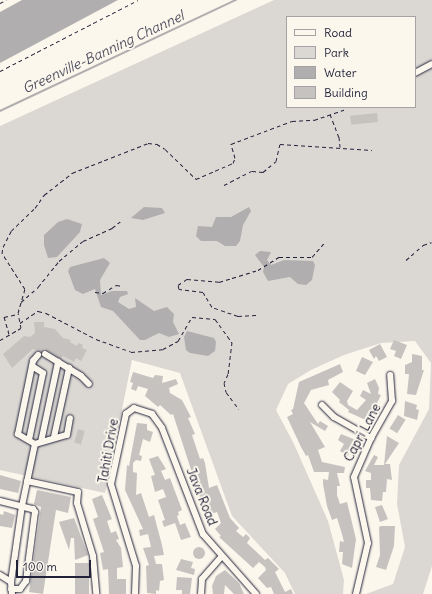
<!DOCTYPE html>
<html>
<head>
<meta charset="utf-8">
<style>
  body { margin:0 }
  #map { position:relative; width:432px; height:594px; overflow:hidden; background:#fbf7ec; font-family:Delius,sans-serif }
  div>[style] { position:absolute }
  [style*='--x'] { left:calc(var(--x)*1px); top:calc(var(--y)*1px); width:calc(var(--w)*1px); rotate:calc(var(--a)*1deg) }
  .green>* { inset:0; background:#dbd8d3 }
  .water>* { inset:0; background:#b1aeb0 }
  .stream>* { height:1.5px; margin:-0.75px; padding:0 0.75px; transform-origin:0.75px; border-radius:0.75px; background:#b1aeb0 }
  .building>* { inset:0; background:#c6c2c0; transform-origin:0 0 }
  .round { border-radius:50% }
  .path>* { height:1px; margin-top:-0.5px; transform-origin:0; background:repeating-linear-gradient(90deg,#22223b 0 4px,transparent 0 7px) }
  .roads { filter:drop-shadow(0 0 1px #22223b) drop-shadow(0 0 1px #22223b) }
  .minor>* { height:6px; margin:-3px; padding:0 3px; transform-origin:3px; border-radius:3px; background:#fbf7ec }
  span { translate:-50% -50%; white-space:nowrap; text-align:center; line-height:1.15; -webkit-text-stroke:4px #fbf7ec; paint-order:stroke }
  .street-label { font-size:13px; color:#22223b }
  .water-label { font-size:14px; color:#545364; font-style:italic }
  .legend { position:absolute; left:286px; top:16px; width:130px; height:92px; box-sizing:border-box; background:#fbf7ec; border:1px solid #a4a2a5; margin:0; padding:5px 7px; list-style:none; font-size:12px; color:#22223b }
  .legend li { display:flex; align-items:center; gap:8px; height:20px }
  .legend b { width:20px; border:1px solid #a4a2a5 }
  .scale { position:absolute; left:16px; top:560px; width:75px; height:18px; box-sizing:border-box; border:2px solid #22223b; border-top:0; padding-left:5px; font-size:12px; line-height:14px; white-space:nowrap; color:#22223b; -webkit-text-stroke:3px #fbf7ec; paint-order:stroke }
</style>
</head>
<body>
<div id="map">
  <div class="green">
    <div style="clip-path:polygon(evenodd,274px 0,432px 0,432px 566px,423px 594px,366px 594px,393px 584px,405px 547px,397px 504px,399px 465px,429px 409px,431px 363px,415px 341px,381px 343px,344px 355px,311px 370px,288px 384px,276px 410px,294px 444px,328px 521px,344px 580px,343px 594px,295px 594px,285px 573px,232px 516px,180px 373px,132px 360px,105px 493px,0 470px,0 126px,274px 0,287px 17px,415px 17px,415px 107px,287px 107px,287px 17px)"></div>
  </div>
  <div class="water">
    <div style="clip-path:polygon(22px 0,118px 0,0 63px,0 12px)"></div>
    <div style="clip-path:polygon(144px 207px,162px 208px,165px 213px,143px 220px,131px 218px)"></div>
    <div style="clip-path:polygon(249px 207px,251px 211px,243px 225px,240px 241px,236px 246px,225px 246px,217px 241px,201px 241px,196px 236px,198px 226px,212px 227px,216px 217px,231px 217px)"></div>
    <div style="clip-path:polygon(67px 219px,82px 224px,80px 232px,57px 257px,48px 258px,44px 245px,44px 235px,58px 222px)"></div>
    <div style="clip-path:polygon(260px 251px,271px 252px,267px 260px,271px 265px,284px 260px,313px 261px,315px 265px,312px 280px,306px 285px,298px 284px,290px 277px,268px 281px,263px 272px,264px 267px,255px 255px)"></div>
    <div style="clip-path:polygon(104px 258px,110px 263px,100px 280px,101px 295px,112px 291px,127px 291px,128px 294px,120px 297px,118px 302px,129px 309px,136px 307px,135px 298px,154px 311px,167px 307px,174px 314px,173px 322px,179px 334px,169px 337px,159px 333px,145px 340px,140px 340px,113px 311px,101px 307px,95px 289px,83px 294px,75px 290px,68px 271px,70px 267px)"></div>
    <div style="clip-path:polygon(187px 331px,214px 338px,216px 342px,215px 351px,208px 356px,190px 353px,186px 350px,184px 337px)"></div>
  </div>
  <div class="stream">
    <div style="--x:0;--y:111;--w:261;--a:-25.2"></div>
  </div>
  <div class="building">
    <div style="left:377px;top:113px;width:9px;height:27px;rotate:84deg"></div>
    <div style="clip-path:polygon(34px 322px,44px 322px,44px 327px,55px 329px,63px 338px,71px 340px,70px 342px,77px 346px,78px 343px,83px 345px,82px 348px,87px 350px,81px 361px,76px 358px,74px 362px,63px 356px,61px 359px,44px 348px,41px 352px,33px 349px,12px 368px,3px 354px,24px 336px,30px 337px,35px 333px)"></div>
    <div style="clip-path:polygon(394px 340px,407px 345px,401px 359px,394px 356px,396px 351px,390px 349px)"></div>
    <div style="clip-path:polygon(380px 344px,387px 357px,379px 361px,376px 356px,374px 359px,369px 350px)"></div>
    <div style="clip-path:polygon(412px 354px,422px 356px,422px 370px,424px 370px,416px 395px,407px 394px,409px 374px,405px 374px,405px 365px,412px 362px)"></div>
    <div style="clip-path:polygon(362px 357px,373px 362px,365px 375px,356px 371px)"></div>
    <div style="clip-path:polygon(340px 364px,343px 372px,328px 380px,329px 385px,311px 390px,304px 403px,318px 424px,320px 421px,328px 426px,325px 431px,310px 422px,325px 447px,318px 450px,322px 462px,345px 467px,344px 473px,337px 473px,340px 486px,337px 486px,337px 495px,340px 504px,347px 502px,356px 539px,352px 568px,342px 564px,343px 552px,339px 552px,340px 541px,344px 542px,342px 534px,337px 518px,332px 520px,327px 506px,323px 484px,323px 479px,328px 480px,329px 472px,314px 472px,308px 455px,306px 456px,301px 447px,287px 417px,293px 414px,291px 410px,293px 409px,299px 382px)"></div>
    <div style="clip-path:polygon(133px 372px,153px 378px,155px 375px,163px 376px,162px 383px,176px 379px,178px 384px,169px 388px,170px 393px,182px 400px,191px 417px,188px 418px,195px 434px,192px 435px,200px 459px,203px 458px,205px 463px,209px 488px,217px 485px,230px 518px,239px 528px,236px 531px,243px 537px,246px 534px,250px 538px,247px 543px,265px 560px,268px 558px,279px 569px,275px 572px,285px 592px,291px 589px,293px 594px,274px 594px,271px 587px,267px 588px,258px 578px,266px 570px,265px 567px,259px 562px,253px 568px,219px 537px,221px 536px,215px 529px,221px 523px,217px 512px,206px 516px,173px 414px,171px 415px,160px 405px,158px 407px,145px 396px,148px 389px,138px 386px,136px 391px,131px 389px,133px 383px,130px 382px)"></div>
    <div style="clip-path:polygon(375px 379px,379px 388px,378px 394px,381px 395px,368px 421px,348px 412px,349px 410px,339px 402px,340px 400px,332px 392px,340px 382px,353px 391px,347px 401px,348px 405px,357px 410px,366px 400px,360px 396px,363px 390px,371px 394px,367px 383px)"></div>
    <div style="clip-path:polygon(405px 401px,417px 405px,416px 409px,419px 410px,417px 420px,404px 416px)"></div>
    <div style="left:398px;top:415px;width:9px;height:16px;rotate:32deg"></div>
    <div style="clip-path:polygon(137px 423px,147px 424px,147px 430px,153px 432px,150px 442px,143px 439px,139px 455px,142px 456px,141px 461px,136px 460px,133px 463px,133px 472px,137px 473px,136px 495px,141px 493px,149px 517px,154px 515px,162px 545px,164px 555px,154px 556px,156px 564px,162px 564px,164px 580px,160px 581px,159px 591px,156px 590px,156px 594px,147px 593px,146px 566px,149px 565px,143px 548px,151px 547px,148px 534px,140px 536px,139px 530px,143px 529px,125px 490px,127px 465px,129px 466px)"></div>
    <div style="left:78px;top:429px;width:7px;height:14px;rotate:16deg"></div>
    <div style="clip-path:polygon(341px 434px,356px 440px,348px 456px,340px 451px,344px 444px,338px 440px)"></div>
    <div style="clip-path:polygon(387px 436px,399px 443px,385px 464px,390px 464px,392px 480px,387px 479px,386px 492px,383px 492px,382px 501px,371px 500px,370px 488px,366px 488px,366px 480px,371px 480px,371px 473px,365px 471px,374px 455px,378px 457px,374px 465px,384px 465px)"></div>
    <div style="clip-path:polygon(158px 456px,166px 469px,161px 471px,165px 480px,170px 478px,182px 510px,178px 512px,179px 515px,177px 516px,180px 525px,185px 523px,191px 537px,181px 540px,175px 523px,164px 527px,162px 521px,165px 520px,158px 500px,166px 497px,163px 489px,155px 492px,151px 476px,155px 475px,149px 459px)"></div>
    <div style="clip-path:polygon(0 475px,21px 481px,18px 493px,0 489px)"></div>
    <div style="clip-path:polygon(37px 490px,71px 497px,68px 513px,56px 510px,43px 594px,29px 592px,41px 507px,34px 504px)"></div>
    <div style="clip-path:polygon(102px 495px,112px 519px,107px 521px,111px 533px,116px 531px,119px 539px,116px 540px,121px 548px,123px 567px,117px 568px,117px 579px,126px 579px,126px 594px,109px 594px,108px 569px,103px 570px,100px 553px,104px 552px,93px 519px,98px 517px,92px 499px)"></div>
    <div style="clip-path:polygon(382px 505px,388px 519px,380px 522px,375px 507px)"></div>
    <div style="clip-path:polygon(4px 511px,15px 515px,12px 528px,0 526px,0 514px,3px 515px)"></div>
    <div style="clip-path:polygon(74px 518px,88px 555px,75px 560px,74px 538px,71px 538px,69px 550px,59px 522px)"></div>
    <div style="clip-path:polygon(381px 526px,395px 526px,394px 546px,386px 570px,376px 567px,380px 555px,379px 527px)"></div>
    <div class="round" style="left:193px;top:547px;width:12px;height:12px"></div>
    <div style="clip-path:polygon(181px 559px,193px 562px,191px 568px,195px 569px,194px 575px,176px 570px)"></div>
    <div style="left:75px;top:563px;width:14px;height:31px"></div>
    <div style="clip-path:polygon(225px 570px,239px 583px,244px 594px,234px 594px,225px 585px,224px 594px,213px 594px,212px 586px,216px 576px)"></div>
    <div style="clip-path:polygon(177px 577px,192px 578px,190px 594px,182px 594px,182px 590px,176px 590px)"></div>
  </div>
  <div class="path">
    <div style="--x:0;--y:3;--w:7;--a:-27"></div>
    <div style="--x:0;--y:71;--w:155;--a:-27.2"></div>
    <div style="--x:330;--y:114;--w:25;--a:69"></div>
    <div style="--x:339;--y:137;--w:10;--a:84"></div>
    <div style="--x:224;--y:185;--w:31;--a:-27"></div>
    <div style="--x:252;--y:171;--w:11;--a:5"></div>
    <div style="--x:263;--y:172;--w:17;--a:-40"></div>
    <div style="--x:276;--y:161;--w:17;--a:-77"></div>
    <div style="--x:280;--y:144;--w:92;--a:3.7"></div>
    <div style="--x:406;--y:260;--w:23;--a:-41"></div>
    <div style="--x:423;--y:245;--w:9;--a:-18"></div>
    <div style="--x:95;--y:292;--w:8;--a:7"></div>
    <div style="--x:103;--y:293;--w:15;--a:-32"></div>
    <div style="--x:116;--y:285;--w:7;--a:8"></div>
    <div style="--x:21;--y:302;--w:23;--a:-41"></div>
    <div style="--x:38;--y:287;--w:33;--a:-51"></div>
    <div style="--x:59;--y:261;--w:31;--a:-40"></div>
    <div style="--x:83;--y:241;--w:32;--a:-24"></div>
    <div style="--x:112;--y:228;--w:11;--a:-38"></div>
    <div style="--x:256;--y:315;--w:18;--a:177"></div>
    <div style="--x:238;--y:316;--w:28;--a:-161"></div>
    <div style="--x:212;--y:307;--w:17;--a:-121"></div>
    <div style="--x:203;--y:292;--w:24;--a:-173"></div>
    <div style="--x:179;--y:289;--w:4;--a:-104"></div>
    <div style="--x:178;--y:285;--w:11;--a:-34"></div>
    <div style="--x:187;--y:279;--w:32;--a:5"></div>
    <div style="--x:219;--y:282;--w:41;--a:-17.1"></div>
    <div style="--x:258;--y:270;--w:25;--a:-32"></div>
    <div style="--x:279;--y:257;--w:33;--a:0"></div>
    <div style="--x:312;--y:257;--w:20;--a:-49"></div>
    <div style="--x:20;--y:323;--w:22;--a:-34"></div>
    <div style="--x:38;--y:311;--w:8;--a:14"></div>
    <div style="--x:46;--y:313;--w:56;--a:27.5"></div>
    <div style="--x:96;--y:339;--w:37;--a:20"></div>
    <div style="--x:131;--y:352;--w:32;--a:-5"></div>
    <div style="--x:163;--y:349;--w:17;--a:-28"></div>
    <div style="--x:178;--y:341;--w:28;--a:-60"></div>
    <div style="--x:192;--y:317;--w:23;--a:5"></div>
    <div style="--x:215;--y:319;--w:29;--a:54"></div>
    <div style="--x:232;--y:342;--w:32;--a:97"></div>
    <div style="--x:228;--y:374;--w:10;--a:114"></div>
    <div style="--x:224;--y:383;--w:9;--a:77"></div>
    <div style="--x:226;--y:392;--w:21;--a:53"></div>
    <div style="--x:9;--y:334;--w:18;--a:-106"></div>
    <div style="--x:4;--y:317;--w:14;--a:-12"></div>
    <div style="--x:0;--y:340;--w:24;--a:-30"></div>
    <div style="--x:21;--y:328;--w:15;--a:-101"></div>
    <div style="--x:18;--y:313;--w:25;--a:-74"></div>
    <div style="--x:25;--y:289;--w:43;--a:-122.6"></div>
    <div style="--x:2;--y:253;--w:6;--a:-81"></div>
    <div style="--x:3;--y:247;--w:18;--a:-63"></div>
    <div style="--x:11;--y:231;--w:33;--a:-44"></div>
    <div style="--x:35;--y:208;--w:16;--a:-55"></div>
    <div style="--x:44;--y:195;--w:36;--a:-38"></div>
    <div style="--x:72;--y:173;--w:82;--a:-21.5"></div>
    <div style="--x:148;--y:143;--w:9;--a:6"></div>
    <div style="--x:157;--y:144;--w:9;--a:32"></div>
    <div style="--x:165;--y:149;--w:43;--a:44.1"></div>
    <div style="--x:196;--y:179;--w:40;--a:-23.4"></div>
    <div style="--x:233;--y:163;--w:5;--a:-68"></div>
    <div style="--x:235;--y:158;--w:15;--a:-106"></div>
    <div style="--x:231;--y:144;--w:65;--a:-20.7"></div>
    <div style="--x:292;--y:121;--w:22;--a:-3"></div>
    <div style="--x:314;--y:120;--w:34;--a:-19"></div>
  </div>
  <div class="roads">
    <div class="minor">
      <div style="--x:415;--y:73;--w:19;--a:-28"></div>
      <div style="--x:45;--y:354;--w:42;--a:31.4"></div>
      <div style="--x:81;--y:376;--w:11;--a:45"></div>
      <div style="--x:322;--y:405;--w:17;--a:45"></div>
      <div style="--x:334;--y:417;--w:43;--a:29.6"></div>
      <div style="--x:54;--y:437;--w:71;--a:-77.7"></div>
      <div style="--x:29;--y:440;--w:68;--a:-78.2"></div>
      <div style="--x:43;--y:373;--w:13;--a:-148"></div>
      <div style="--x:41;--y:442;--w:82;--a:-78"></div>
      <div style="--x:35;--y:444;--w:20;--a:-150"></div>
      <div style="--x:18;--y:434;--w:75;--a:-78.4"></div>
      <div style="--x:33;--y:361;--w:8;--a:-50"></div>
      <div style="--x:27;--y:481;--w:52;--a:12.2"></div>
      <div style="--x:78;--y:492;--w:11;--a:95"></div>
      <div style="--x:77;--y:503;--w:55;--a:73.2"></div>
      <div style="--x:93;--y:556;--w:38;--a:85"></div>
      <div style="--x:0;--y:501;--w:34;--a:14"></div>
      <div style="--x:33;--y:509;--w:4;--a:56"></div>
      <div style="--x:35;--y:512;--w:70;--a:97.4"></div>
      <div style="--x:26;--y:581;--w:10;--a:127"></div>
      <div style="--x:20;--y:589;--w:9;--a:180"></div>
      <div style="--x:0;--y:575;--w:13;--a:32"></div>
      <div style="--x:12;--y:594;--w:12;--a:-95"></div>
      <div style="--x:11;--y:582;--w:77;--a:-81.8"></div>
      <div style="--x:22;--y:506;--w:63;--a:-78.2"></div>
      <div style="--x:35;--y:444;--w:33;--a:-16"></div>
      <div style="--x:67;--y:435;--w:17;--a:-80"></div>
      <div style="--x:135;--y:594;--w:28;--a:-88"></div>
      <div style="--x:136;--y:566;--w:86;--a:-107"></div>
      <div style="--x:111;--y:484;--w:72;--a:-77.9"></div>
      <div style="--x:126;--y:414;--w:10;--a:-37"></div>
      <div style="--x:134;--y:408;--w:19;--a:18"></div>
      <div style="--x:152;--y:414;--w:17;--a:54"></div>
      <div style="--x:162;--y:428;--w:114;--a:68.9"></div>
      <div style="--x:203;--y:534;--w:80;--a:48.5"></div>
      <div style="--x:201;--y:594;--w:15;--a:-86"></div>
      <div style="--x:202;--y:579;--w:30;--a:-49"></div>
      <div style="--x:356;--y:594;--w:52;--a:-76.8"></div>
      <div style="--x:368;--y:543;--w:67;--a:-102"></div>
      <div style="--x:354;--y:477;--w:43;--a:-66.4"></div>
      <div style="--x:371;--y:438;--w:43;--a:-60.4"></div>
      <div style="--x:392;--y:401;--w:26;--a:-94"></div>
    </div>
  </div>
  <div class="street-label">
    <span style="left:363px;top:433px;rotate:-62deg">Capri Lane</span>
    <span style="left:109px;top:451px;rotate:-80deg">Tahiti Drive</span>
    <span style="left:201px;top:497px;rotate:68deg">Java Road</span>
  </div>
  <div class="water-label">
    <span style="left:103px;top:52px;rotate:-25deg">Greenville-Banning Channel</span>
  </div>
  <ul class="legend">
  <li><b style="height:5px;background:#fbf7ec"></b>Road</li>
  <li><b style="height:11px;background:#dbd8d3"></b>Park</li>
  <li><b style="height:11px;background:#b1aeb0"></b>Water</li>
  <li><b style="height:11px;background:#c6c2c0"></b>Building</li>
  </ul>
  <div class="scale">100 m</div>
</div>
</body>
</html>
